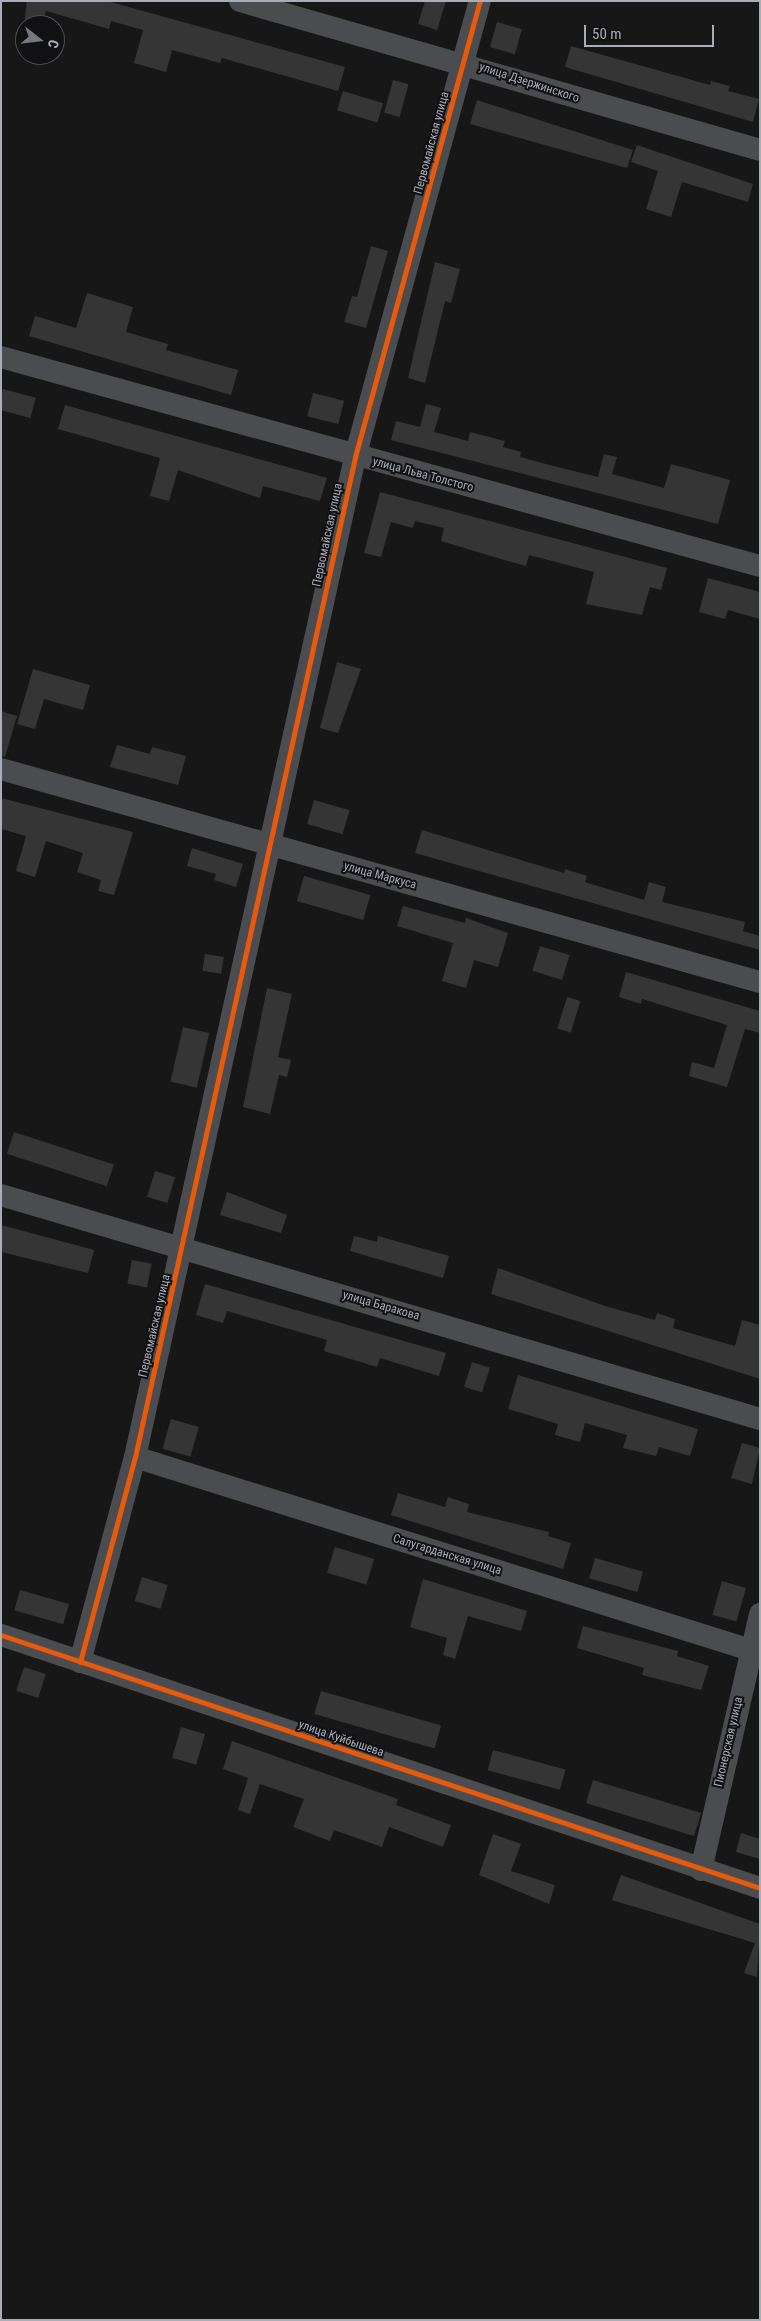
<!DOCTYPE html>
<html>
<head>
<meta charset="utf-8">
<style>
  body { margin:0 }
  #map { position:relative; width:761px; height:2321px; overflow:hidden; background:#171717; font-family:"Roboto Condensed",sans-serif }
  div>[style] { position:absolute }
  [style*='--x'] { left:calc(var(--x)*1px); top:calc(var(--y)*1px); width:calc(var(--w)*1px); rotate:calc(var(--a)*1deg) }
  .building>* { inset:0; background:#353536; transform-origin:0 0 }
  .minor>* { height:22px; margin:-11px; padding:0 11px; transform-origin:11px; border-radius:11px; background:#4b4c50 }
  .cycleway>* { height:5px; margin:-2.5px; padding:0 2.5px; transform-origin:2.5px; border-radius:2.5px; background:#e8590c }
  span { translate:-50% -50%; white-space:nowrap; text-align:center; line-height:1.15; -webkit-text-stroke:4px #111113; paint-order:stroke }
  .street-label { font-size:12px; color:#a8adb8 }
  .frame { position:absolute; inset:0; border:2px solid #a8adb8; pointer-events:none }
  .north { position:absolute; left:15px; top:15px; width:50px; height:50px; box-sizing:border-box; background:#111113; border:1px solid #4d4f55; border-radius:50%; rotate:106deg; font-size:14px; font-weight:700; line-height:20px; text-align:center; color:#a8adb8 }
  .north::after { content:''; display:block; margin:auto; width:18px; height:22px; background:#757880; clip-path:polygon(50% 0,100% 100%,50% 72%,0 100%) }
  .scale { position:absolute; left:584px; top:25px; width:130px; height:22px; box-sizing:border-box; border:2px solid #a8adb8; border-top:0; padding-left:6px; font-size:15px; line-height:18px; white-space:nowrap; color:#a8adb8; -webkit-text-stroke:4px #111113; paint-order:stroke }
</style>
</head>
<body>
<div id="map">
  <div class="building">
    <div style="clip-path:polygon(27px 1px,107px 1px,345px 67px,338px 91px,222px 58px,220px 63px,172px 50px,166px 72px,134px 63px,143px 30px,111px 21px,109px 29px,46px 11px,42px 25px,24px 25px)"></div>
    <div style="clip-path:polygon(425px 1px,446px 1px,437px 30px,418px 24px)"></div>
    <div style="left:497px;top:22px;width:26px;height:26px;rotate:16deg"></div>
    <div style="clip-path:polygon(571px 46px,710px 85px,711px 81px,730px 86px,728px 91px,759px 99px,753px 122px,565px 67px)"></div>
    <div style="left:393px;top:80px;width:16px;height:34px;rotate:15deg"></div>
    <div style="left:343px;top:91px;width:42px;height:20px;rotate:17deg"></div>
    <div style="clip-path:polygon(477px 100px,633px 150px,627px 168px,470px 124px)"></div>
    <div style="clip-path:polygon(637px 145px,753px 184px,748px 202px,682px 182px,671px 217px,646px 209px,658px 171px,631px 162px)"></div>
    <div style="clip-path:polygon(371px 246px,388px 251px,366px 328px,344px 322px,352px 296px,357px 297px)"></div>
    <div style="clip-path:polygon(435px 262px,460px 269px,451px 303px,445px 301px,425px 383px,408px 378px)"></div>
    <div style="clip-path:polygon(87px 293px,133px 307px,126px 332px,168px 344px,166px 350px,238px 370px,231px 395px,29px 336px,35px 316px,76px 328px)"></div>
    <div style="left:3px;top:389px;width:34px;height:21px;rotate:15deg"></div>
    <div style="left:313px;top:393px;width:32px;height:24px;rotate:14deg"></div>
    <div style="clip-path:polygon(426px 404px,441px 408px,434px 432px,468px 441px,470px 432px,505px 441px,503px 447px,521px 452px,520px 457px,557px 467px,598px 477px,604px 454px,617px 457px,612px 474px,664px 488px,671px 464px,730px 480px,718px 524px,391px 440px,396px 421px,420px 427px)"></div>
    <div style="clip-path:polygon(65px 405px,327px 478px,320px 501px,263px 486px,260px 498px,178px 470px,169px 501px,150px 496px,160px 458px,58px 429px)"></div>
    <div style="clip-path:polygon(380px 492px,667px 568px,661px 590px,650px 587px,642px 615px,586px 604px,594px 572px,529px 555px,526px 566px,501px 559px,441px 541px,444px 528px,415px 521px,413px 528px,391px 522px,381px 557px,364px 553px)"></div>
    <div style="clip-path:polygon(708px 578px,760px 592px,760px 619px,728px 610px,725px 619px,699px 612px)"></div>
    <div style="clip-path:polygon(337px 662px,361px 669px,338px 733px,320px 728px)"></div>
    <div style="clip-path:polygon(33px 669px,90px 685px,83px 710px,44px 699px,35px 729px,17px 724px)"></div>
    <div style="clip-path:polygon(1px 711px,17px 716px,5px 757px,1px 756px)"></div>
    <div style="clip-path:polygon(117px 745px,150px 754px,152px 747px,186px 756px,178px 785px,110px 767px)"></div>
    <div style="clip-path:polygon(1px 798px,133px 832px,114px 895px,98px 891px,101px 880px,77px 872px,83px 853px,46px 841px,35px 877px,16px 871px,26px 836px,1px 829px)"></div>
    <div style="left:314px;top:800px;width:37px;height:25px;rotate:16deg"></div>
    <div style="clip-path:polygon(422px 830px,564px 873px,565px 869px,587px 876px,585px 882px,644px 900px,649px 882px,666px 887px,662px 902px,745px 922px,743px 931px,760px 936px,760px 950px,415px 853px)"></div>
    <div style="clip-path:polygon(192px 848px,243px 864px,236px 887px,214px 880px,216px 874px,187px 866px)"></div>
    <div style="left:304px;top:876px;width:69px;height:26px;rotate:16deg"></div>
    <div style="clip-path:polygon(403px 906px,465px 923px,466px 918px,508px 933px,498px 967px,474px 960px,466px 988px,442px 981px,453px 943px,397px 926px)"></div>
    <div style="left:540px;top:946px;width:31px;height:26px;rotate:17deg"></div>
    <div style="left:205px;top:954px;width:19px;height:17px;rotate:9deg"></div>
    <div style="clip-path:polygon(626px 972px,760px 1011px,760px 1033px,745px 1029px,727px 1087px,689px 1076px,692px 1062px,714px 1068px,727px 1025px,642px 999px,641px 1004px,619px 997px)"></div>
    <div style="clip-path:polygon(267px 988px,292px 994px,278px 1057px,291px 1060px,287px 1077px,279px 1075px,270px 1114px,243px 1107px)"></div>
    <div style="left:567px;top:997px;width:14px;height:33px;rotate:17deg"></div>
    <div style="left:183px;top:1027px;width:27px;height:56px;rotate:13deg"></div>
    <div style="left:14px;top:1132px;width:105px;height:23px;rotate:18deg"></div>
    <div style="left:155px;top:1171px;width:21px;height:27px;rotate:17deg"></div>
    <div style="clip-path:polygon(227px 1192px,287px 1215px,281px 1233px,220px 1215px)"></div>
    <div style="clip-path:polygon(1px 1225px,94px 1250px,88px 1273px,1px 1252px)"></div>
    <div style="clip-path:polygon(354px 1236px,377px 1242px,378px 1236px,449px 1256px,443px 1278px,350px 1251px)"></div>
    <div style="left:132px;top:1260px;width:20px;height:24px;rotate:11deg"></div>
    <div style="clip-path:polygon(498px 1268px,605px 1306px,655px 1320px,657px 1313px,675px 1319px,673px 1328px,735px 1346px,742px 1320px,760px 1325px,760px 1379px,491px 1294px)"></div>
    <div style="clip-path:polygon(205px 1284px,446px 1353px,439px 1376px,380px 1358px,377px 1367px,324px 1351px,327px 1340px,227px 1311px,223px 1323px,196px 1315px)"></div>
    <div style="left:472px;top:1362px;width:19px;height:26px;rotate:18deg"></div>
    <div style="clip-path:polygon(518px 1375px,698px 1429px,690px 1456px,659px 1447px,656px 1456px,623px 1448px,627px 1435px,585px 1423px,580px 1442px,555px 1435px,558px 1424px,508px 1409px)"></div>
    <div style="left:171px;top:1419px;width:29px;height:31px;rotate:16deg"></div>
    <div style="clip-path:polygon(742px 1443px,760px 1448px,752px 1484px,731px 1478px)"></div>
    <div style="clip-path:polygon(398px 1493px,445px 1507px,448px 1497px,469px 1504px,467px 1512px,549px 1532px,548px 1536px,571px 1543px,563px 1569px,391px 1515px)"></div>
    <div style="left:335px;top:1547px;width:41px;height:27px;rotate:17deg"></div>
    <div style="left:595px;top:1558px;width:50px;height:21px;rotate:16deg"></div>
    <div style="left:142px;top:1577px;width:27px;height:25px;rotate:17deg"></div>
    <div style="clip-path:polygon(423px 1579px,527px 1611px,521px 1631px,468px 1616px,455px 1659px,443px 1655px,447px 1638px,410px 1627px)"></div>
    <div style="left:722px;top:1581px;width:25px;height:35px;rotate:16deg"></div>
    <div style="left:20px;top:1590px;width:51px;height:21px;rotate:16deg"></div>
    <div style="clip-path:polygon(583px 1626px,678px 1651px,677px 1656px,709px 1666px,701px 1690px,642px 1675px,644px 1668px,577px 1648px)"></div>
    <div style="left:24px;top:1667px;width:23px;height:25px;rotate:18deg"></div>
    <div style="left:321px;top:1691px;width:125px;height:24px;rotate:16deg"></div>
    <div style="left:181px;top:1727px;width:25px;height:32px;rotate:16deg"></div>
    <div style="clip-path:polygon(232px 1741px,398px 1799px,396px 1805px,451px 1825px,443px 1847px,389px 1827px,382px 1847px,334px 1830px,330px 1841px,293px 1827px,304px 1799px,260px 1784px,250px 1814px,238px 1810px,248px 1778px,223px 1769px)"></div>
    <div style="left:493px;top:1750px;width:75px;height:21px;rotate:15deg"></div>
    <div style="left:593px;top:1780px;width:113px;height:24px;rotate:17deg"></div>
    <div style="clip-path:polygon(741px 1833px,760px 1839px,760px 1859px,736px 1852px)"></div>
    <div style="clip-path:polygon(493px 1834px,521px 1844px,511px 1871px,555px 1885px,549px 1904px,479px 1875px)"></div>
    <div style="clip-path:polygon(621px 1875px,760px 1924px,757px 1977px,744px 1973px,755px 1943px,612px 1900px)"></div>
  </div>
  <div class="minor">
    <div style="--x:240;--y:1;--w:541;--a:15.99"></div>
    <div style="--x:1;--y:357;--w:787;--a:15.4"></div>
    <div style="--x:1;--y:769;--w:788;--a:15.68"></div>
    <div style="--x:1;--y:1195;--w:791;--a:16.44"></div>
    <div style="--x:135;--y:1457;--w:655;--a:17.41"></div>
    <div style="--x:1;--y:1635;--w:800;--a:18.43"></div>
    <div style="--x:80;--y:1662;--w:212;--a:-75"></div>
    <div style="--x:135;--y:1457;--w:1024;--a:-77.59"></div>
    <div style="--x:355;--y:457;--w:473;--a:-74.7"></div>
    <div style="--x:701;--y:1870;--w:263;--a:-77"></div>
  </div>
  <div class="cycleway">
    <div style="--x:1;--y:1635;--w:800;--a:18.43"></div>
    <div style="--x:80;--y:1662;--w:212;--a:-75"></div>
    <div style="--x:135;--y:1457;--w:1024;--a:-77.59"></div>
    <div style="--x:355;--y:457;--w:473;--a:-74.7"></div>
  </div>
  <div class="street-label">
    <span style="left:529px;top:83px;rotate:18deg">улица Дзержинского</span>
    <span style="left:432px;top:143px;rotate:-75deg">Первомайская улица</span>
    <span style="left:423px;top:475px;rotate:15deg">улица Льва Толстого</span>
    <span style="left:328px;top:535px;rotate:-78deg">Первомайская улица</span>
    <span style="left:380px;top:876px;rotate:15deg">улица Маркуса</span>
    <span style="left:381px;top:1306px;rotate:16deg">улица Баракова</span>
    <span style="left:155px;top:1326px;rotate:-77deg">Первомайская улица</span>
    <span style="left:447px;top:1555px;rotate:17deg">Салугарданская улица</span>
    <span style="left:341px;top:1739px;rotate:19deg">улица Куйбышева</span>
    <span style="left:729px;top:1742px;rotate:-77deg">Пионерская улица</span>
  </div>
  <div class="frame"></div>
  <div class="north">С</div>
  <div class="scale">50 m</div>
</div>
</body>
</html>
